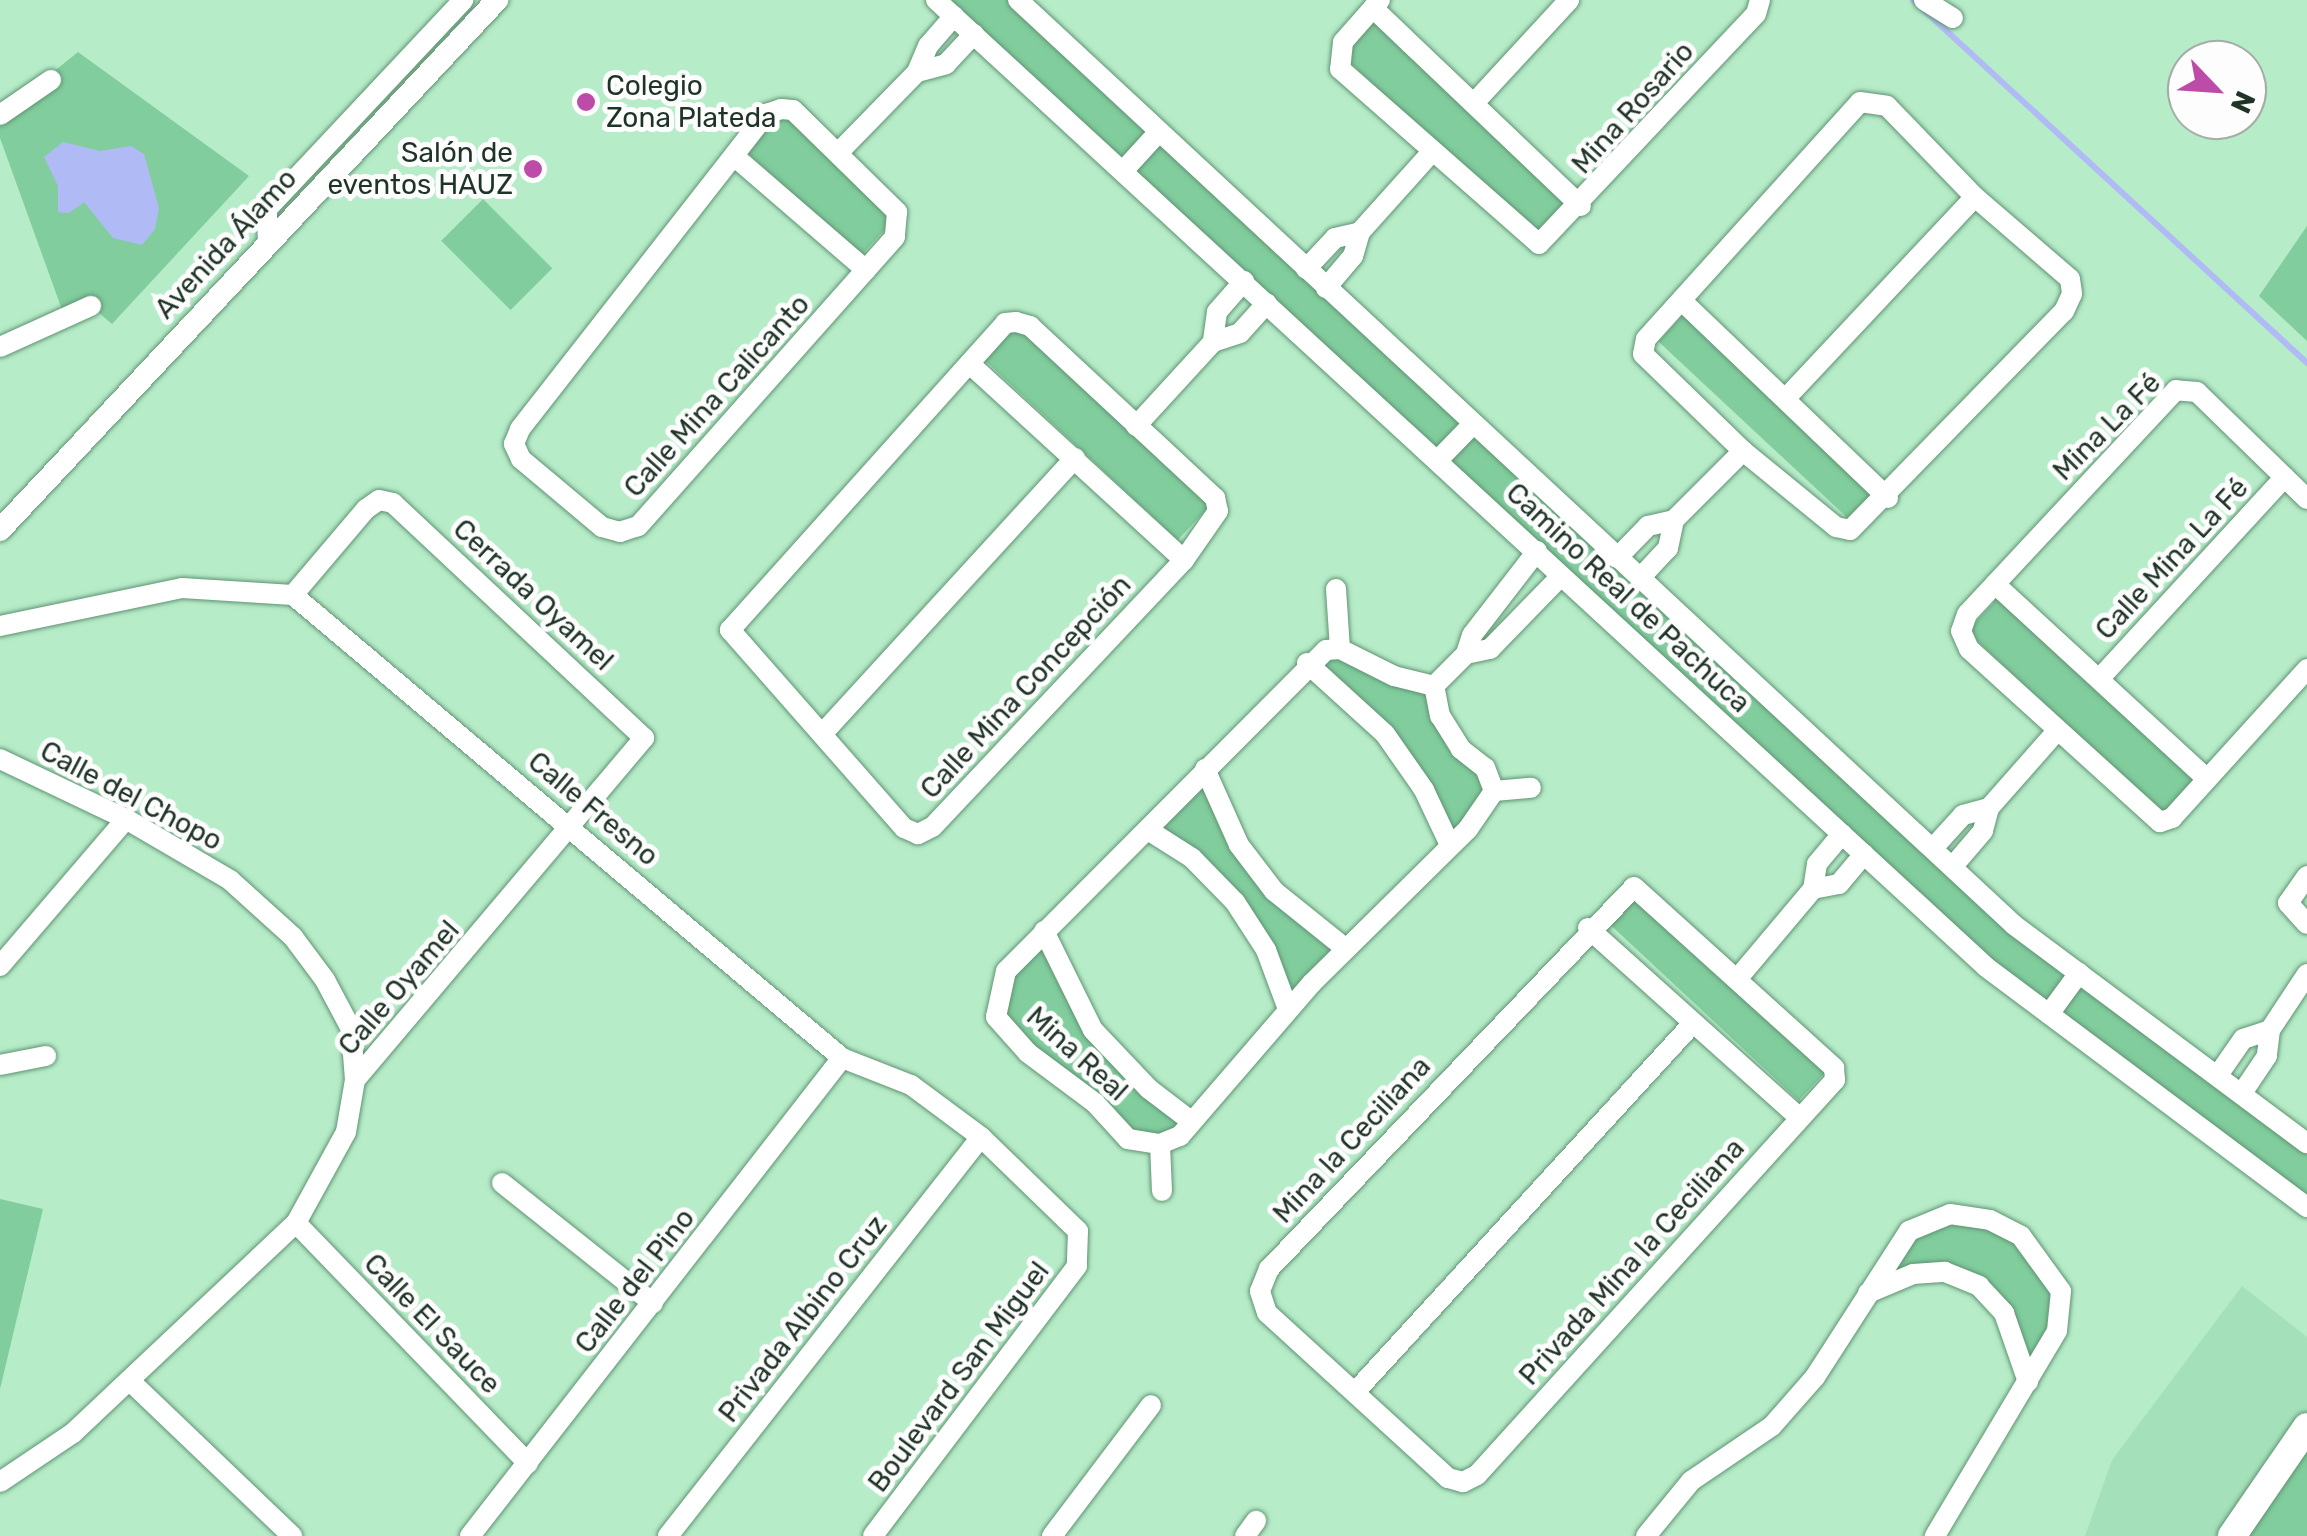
<!DOCTYPE html>
<html>
<head>
<meta charset="utf-8">
<style>
  body { margin:0 }
  #map { position:relative; width:2307px; height:1536px; overflow:hidden; background:#b6ecc8; font-family:Rubik,sans-serif }
  div>[style] { position:absolute }
  [style*='--x'] { left:calc(var(--x)*1px); top:calc(var(--y)*1px); width:calc(var(--w)*1px); rotate:calc(var(--a)*1deg) }
  .built>* { inset:0; background:#a4e1ba }
  .green>* { inset:0; background:#81cd9d; transform-origin:0 0 }
  .water>* { inset:0; background:#b0bbf6 }
  .stream>* { height:6px; margin:-3px; padding:0 3px; transform-origin:3px; border-radius:3px; background:#b0bbf6 }
  .roads { filter:drop-shadow(0 0 2px #609373) drop-shadow(0 0 2px #609373) }
  .minor>* { height:20px; margin:-10px; padding:0 10px; transform-origin:10px; border-radius:10px; background:#fff }
  .tertiary>* { height:22px; margin:-11px; padding:0 11px; transform-origin:11px; border-radius:11px; background:#fff }
  .secondary>* { height:28px; margin:-14px; padding:0 14px; transform-origin:14px; border-radius:14px; background:#fff }
  .dots>* { width:28px; height:28px; translate:-50% -50%; box-sizing:border-box; border:5px solid #fdfdfd; border-radius:50% }
  span { translate:-50% -50%; white-space:nowrap; text-align:center; line-height:1.15; -webkit-text-stroke:10px #fdfdfd; paint-order:stroke }
  .poi-label { font-size:28px; color:#1f3426 }
  .left { translate:0 -50%; text-align:left }
  .right { translate:-100% -50%; text-align:right }
  .street-label { font-size:28px; color:#1f3426 }
  .north { position:absolute; left:2167px; top:40px; width:100px; height:100px; box-sizing:border-box; background:#fdfdfd; border:2px solid #a4ada7; border-radius:50%; rotate:115deg; font-size:28px; font-weight:700; line-height:40px; text-align:center; color:#1f3426 }
  .north::after { content:''; display:block; margin:auto; width:35px; height:45px; background:#bd4ca8; clip-path:polygon(50% 0,100% 100%,50% 72%,0 100%) }
</style>
</head>
<body>
<div id="map">
  <div class="built">
    <div style="clip-path:polygon(2242px 1286px,2307px 1337px,2307px 1427px,2232px 1536px,2085px 1536px,2112px 1460px)"></div>
  </div>
  <div class="green">
    <div style="clip-path:polygon(936px 0,1018px 0,2014px 925px,2307px 1143px,2307px 1207px,1986px 967px)"></div>
    <div style="left:1373px;top:20px;width:268px;height:47px;rotate:43deg"></div>
    <div style="clip-path:polygon(78px 52px,249px 176px,112px 324px,91px 306px,65px 318px,0 138px,0 115px)"></div>
    <div style="left:781px;top:113px;width:155px;height:52px;rotate:42deg"></div>
    <div style="left:483px;top:199px;width:98px;height:59px;rotate:45deg"></div>
    <div style="clip-path:polygon(2307px 226px,2307px 341px,2259px 296px)"></div>
    <div style="left:1685px;top:313px;width:264px;height:39px;rotate:43deg"></div>
    <div style="left:1016px;top:325px;width:265px;height:47px;rotate:43deg"></div>
    <div style="left:1999px;top:597px;width:268px;height:47px;rotate:43deg"></div>
    <div style="clip-path:polygon(1336px 652px,1428px 688px,1494px 791px,1450px 845px,1424px 790px,1311px 663px)"></div>
    <div style="clip-path:polygon(1205px 769px,1239px 845px,1345px 948px,1288px 1009px,1235px 902px,1148px 830px)"></div>
    <div style="left:1633px;top:894px;width:262px;height:38px;rotate:43deg"></div>
    <div style="clip-path:polygon(1044px 931px,1093px 1030px,1191px 1121px,1180px 1136px,1128px 1139px,996px 1017px,1006px 971px)"></div>
    <div style="clip-path:polygon(0 1199px,43px 1209px,0 1389px)"></div>
    <div style="clip-path:polygon(1950px 1214px,2021px 1236px,2061px 1291px,2028px 1382px,2004px 1313px,1945px 1272px,1866px 1293px,1909px 1231px)"></div>
    <div style="clip-path:polygon(2307px 1427px,2307px 1536px,2232px 1536px)"></div>
  </div>
  <div class="water">
    <div style="clip-path:polygon(63px 142px,100px 151px,131px 146px,144px 154px,159px 208px,155px 229px,142px 245px,113px 238px,84px 202px,69px 213px,58px 212px,58px 186px,44px 157px)"></div>
  </div>
  <div class="stream">
    <div style="--x:1913;--y:0;--w:536;--a:42.65"></div>
  </div>
  <div class="roads">
    <div class="minor">
      <div style="--x:936;--y:0;--w:1427;--a:42.64"></div>
      <div style="--x:1986;--y:967;--w:401;--a:36.8"></div>
      <div style="--x:1018;--y:0;--w:1359;--a:42.88"></div>
      <div style="--x:2014;--y:925;--w:365;--a:36.7"></div>
      <div style="--x:1380;--y:0;--w:56;--a:131.4"></div>
      <div style="--x:1343;--y:42;--w:27;--a:96"></div>
      <div style="--x:1340;--y:69;--w:265;--a:41.3"></div>
      <div style="--x:1539;--y:244;--w:316;--a:-46.7"></div>
      <div style="--x:1756;--y:14;--w:15;--a:-74"></div>
      <div style="--x:1924;--y:0;--w:34;--a:32"></div>
      <div style="--x:1373;--y:8;--w:287;--a:43.6"></div>
      <div style="--x:954;--y:16;--w:40;--a:131"></div>
      <div style="--x:928;--y:46;--w:28;--a:113"></div>
      <div style="--x:917;--y:72;--w:30;--a:-15"></div>
      <div style="--x:946;--y:64;--w:41;--a:-47"></div>
      <div style="--x:1475;--y:102;--w:139;--a:-47.3"></div>
      <div style="--x:1860;--y:102;--w:27;--a:8"></div>
      <div style="--x:1887;--y:106;--w:127;--a:46"></div>
      <div style="--x:1975;--y:197;--w:125;--a:40.8"></div>
      <div style="--x:2070;--y:279;--w:15;--a:82"></div>
      <div style="--x:2072;--y:294;--w:19;--a:115"></div>
      <div style="--x:2064;--y:311;--w:306;--a:134.3"></div>
      <div style="--x:1850;--y:530;--w:14;--a:-168"></div>
      <div style="--x:1836;--y:527;--w:120;--a:-140.7"></div>
      <div style="--x:1743;--y:451;--w:139;--a:-135.9"></div>
      <div style="--x:1643;--y:354;--w:15;--a:-79"></div>
      <div style="--x:1646;--y:339;--w:319;--a:-47.9"></div>
      <div style="--x:781;--y:109;--w:12;--a:5"></div>
      <div style="--x:793;--y:110;--w:146;--a:44.4"></div>
      <div style="--x:897;--y:212;--w:25;--a:95"></div>
      <div style="--x:895;--y:237;--w:387;--a:131.6"></div>
      <div style="--x:638;--y:526;--w:19;--a:162"></div>
      <div style="--x:620;--y:532;--w:19;--a:-164"></div>
      <div style="--x:602;--y:527;--w:106;--a:-140"></div>
      <div style="--x:521;--y:459;--w:17;--a:-115"></div>
      <div style="--x:514;--y:444;--w:16;--a:-68"></div>
      <div style="--x:520;--y:429;--w:400;--a:-52"></div>
      <div style="--x:766;--y:114;--w:16;--a:-18"></div>
      <div style="--x:0;--y:115;--w:62;--a:-34.5"></div>
      <div style="--x:838;--y:153;--w:113;--a:-45.7"></div>
      <div style="--x:735;--y:157;--w:173;--a:40.8"></div>
      <div style="--x:1124;--y:170;--w:49;--a:-47.5"></div>
      <div style="--x:1360;--y:232;--w:106;--a:-48.1"></div>
      <div style="--x:268;--y:244;--w:35;--a:-92"></div>
      <div style="--x:267;--y:209;--w:287;--a:-46.8"></div>
      <div style="--x:1306;--y:269;--w:42;--a:-46.9"></div>
      <div style="--x:1335;--y:238;--w:26;--a:-13"></div>
      <div style="--x:1360;--y:232;--w:25;--a:106"></div>
      <div style="--x:1353;--y:256;--w:42;--a:130.2"></div>
      <div style="--x:1244;--y:281;--w:41;--a:131.1"></div>
      <div style="--x:1217;--y:312;--w:30;--a:98"></div>
      <div style="--x:1213;--y:342;--w:28;--a:-18"></div>
      <div style="--x:1240;--y:333;--w:40;--a:-48"></div>
      <div style="--x:1682;--y:301;--w:285;--a:43.7"></div>
      <div style="--x:1016;--y:322;--w:15;--a:16"></div>
      <div style="--x:1030;--y:326;--w:253;--a:42.9"></div>
      <div style="--x:1215;--y:498;--w:13;--a:77"></div>
      <div style="--x:1218;--y:511;--w:60;--a:124.8"></div>
      <div style="--x:1184;--y:560;--w:367;--a:133.3"></div>
      <div style="--x:932;--y:827;--w:16;--a:153"></div>
      <div style="--x:918;--y:834;--w:15;--a:-157"></div>
      <div style="--x:904;--y:828;--w:264;--a:-131.3"></div>
      <div style="--x:730;--y:630;--w:412;--a:-48.1"></div>
      <div style="--x:1005;--y:323;--w:11;--a:-5"></div>
      <div style="--x:0;--y:347;--w:100;--a:-24.3"></div>
      <div style="--x:970;--y:364;--w:290;--a:42.5"></div>
      <div style="--x:1787;--y:397;--w:274;--a:-46.8"></div>
      <div style="--x:1136;--y:426;--w:114;--a:-47.5"></div>
      <div style="--x:1439;--y:459;--w:46;--a:-45.9"></div>
      <div style="--x:2307;--y:499;--w:153;--a:-135.8"></div>
      <div style="--x:2197;--y:392;--w:21;--a:-175"></div>
      <div style="--x:2176;--y:390;--w:306;--a:133"></div>
      <div style="--x:1967;--y:614;--w:18;--a:109"></div>
      <div style="--x:1961;--y:631;--w:20;--a:66"></div>
      <div style="--x:1969;--y:649;--w:258;--a:42.2"></div>
      <div style="--x:2160;--y:822;--w:13;--a:-18"></div>
      <div style="--x:2172;--y:818;--w:201;--a:-47.8"></div>
      <div style="--x:1674;--y:520;--w:98;--a:-45"></div>
      <div style="--x:1537;--y:551;--w:106;--a:127.7"></div>
      <div style="--x:1472;--y:635;--w:20;--a:108"></div>
      <div style="--x:1466;--y:654;--w:25;--a:-12"></div>
      <div style="--x:1490;--y:649;--w:102;--a:-45.8"></div>
      <div style="--x:1617;--y:558;--w:45;--a:-45.9"></div>
      <div style="--x:1648;--y:526;--w:27;--a:-13"></div>
      <div style="--x:1674;--y:520;--w:29;--a:102"></div>
      <div style="--x:1668;--y:548;--w:41;--a:133"></div>
      <div style="--x:1995;--y:584;--w:285;--a:42.6"></div>
      <div style="--x:1336;--y:589;--w:60;--a:86.2"></div>
      <div style="--x:0;--y:626;--w:186;--a:-11.8"></div>
      <div style="--x:182;--y:588;--w:111;--a:3.6"></div>
      <div style="--x:293;--y:595;--w:718;--a:40.14"></div>
      <div style="--x:842;--y:1058;--w:74;--a:21.4"></div>
      <div style="--x:911;--y:1085;--w:87;--a:36.6"></div>
      <div style="--x:981;--y:1137;--w:135;--a:44.1"></div>
      <div style="--x:1078;--y:1231;--w:35;--a:92"></div>
      <div style="--x:1077;--y:1266;--w:338;--a:127.1"></div>
      <div style="--x:1307;--y:663;--w:105;--a:42.3"></div>
      <div style="--x:1385;--y:734;--w:68;--a:55.1"></div>
      <div style="--x:1424;--y:790;--w:61;--a:64.7"></div>
      <div style="--x:2100;--y:678;--w:273;--a:-47.4"></div>
      <div style="--x:1434;--y:686;--w:45;--a:-45"></div>
      <div style="--x:823;--y:733;--w:373;--a:-47.5"></div>
      <div style="--x:0;--y:759;--w:140;--a:25.5"></div>
      <div style="--x:126;--y:819;--w:121;--a:30.4"></div>
      <div style="--x:230;--y:880;--w:85;--a:42.1"></div>
      <div style="--x:293;--y:937;--w:54;--a:53.3"></div>
      <div style="--x:325;--y:980;--w:55;--a:62"></div>
      <div style="--x:351;--y:1029;--w:51;--a:85.5"></div>
      <div style="--x:1205;--y:769;--w:83;--a:65.9"></div>
      <div style="--x:1239;--y:845;--w:58;--a:52.7"></div>
      <div style="--x:1274;--y:891;--w:91;--a:38.8"></div>
      <div style="--x:1494;--y:791;--w:25;--a:-111"></div>
      <div style="--x:1485;--y:768;--w:31;--a:-142"></div>
      <div style="--x:1461;--y:749;--w:39;--a:-122"></div>
      <div style="--x:1440;--y:716;--w:31;--a:-101"></div>
      <div style="--x:1434;--y:686;--w:41;--a:-166"></div>
      <div style="--x:1394;--y:676;--w:60;--a:-153.4"></div>
      <div style="--x:1340;--y:649;--w:14;--a:176"></div>
      <div style="--x:1326;--y:650;--w:453;--a:134.9"></div>
      <div style="--x:1006;--y:971;--w:47;--a:102.3"></div>
      <div style="--x:996;--y:1017;--w:48;--a:48.4"></div>
      <div style="--x:1028;--y:1053;--w:84;--a:36.7"></div>
      <div style="--x:1095;--y:1103;--w:49;--a:47.5"></div>
      <div style="--x:1128;--y:1139;--w:32;--a:9"></div>
      <div style="--x:1160;--y:1144;--w:22;--a:-22"></div>
      <div style="--x:1180;--y:1136;--w:202;--a:-49.2"></div>
      <div style="--x:1312;--y:983;--w:219;--a:-44.6"></div>
      <div style="--x:1468;--y:829;--w:46;--a:-55.6"></div>
      <div style="--x:1494;--y:791;--w:37;--a:-5"></div>
      <div style="--x:1989;--y:808;--w:103;--a:-48.6"></div>
      <div style="--x:1148;--y:830;--w:52;--a:32.5"></div>
      <div style="--x:1192;--y:858;--w:62;--a:45.7"></div>
      <div style="--x:1235;--y:902;--w:57;--a:57.1"></div>
      <div style="--x:1266;--y:950;--w:63;--a:69.6"></div>
      <div style="--x:1842;--y:834;--w:39;--a:130"></div>
      <div style="--x:1817;--y:864;--w:25;--a:99"></div>
      <div style="--x:1813;--y:889;--w:26;--a:-11"></div>
      <div style="--x:1839;--y:884;--w:39;--a:-50"></div>
      <div style="--x:1934;--y:847;--w:43;--a:-47.8"></div>
      <div style="--x:1963;--y:815;--w:27;--a:-15"></div>
      <div style="--x:1989;--y:808;--w:24;--a:105"></div>
      <div style="--x:1983;--y:831;--w:46;--a:130.6"></div>
      <div style="--x:2307;--y:876;--w:33;--a:125"></div>
      <div style="--x:2288;--y:903;--w:28;--a:48"></div>
      <div style="--x:1634;--y:887;--w:270;--a:42.1"></div>
      <div style="--x:1834;--y:1068;--w:12;--a:85"></div>
      <div style="--x:1835;--y:1080;--w:533;--a:132.19"></div>
      <div style="--x:1477;--y:1475;--w:16;--a:153"></div>
      <div style="--x:1463;--y:1482;--w:16;--a:-165"></div>
      <div style="--x:1448;--y:1478;--w:245;--a:-137.6"></div>
      <div style="--x:1267;--y:1313;--w:23;--a:-108"></div>
      <div style="--x:1260;--y:1291;--w:24;--a:-68"></div>
      <div style="--x:1269;--y:1269;--w:528;--a:-46.3"></div>
      <div style="--x:1588;--y:928;--w:283;--a:41.9"></div>
      <div style="--x:1044;--y:931;--w:110;--a:63.7"></div>
      <div style="--x:1093;--y:1030;--w:81;--a:46.5"></div>
      <div style="--x:1149;--y:1089;--w:53;--a:37.3"></div>
      <div style="--x:0;--y:966;--w:194;--a:-49.4"></div>
      <div style="--x:1738;--y:978;--w:116;--a:-49.9"></div>
      <div style="--x:2049;--y:1014;--w:51;--a:-53.8"></div>
      <div style="--x:2270;--y:1030;--w:67;--a:-56.5"></div>
      <div style="--x:0;--y:1065;--w:47;--a:-11.1"></div>
      <div style="--x:2218;--y:1075;--w:44;--a:-55.2"></div>
      <div style="--x:2243;--y:1039;--w:28;--a:-18"></div>
      <div style="--x:2270;--y:1030;--w:26;--a:97"></div>
      <div style="--x:2267;--y:1056;--w:45;--a:124"></div>
      <div style="--x:1160;--y:1144;--w:47;--a:87.6"></div>
      <div style="--x:502;--y:1183;--w:193;--a:38.5"></div>
      <div style="--x:296;--y:1223;--w:334;--a:46"></div>
      <div style="--x:1868;--y:1293;--w:49;--a:-22.9"></div>
      <div style="--x:1913;--y:1274;--w:32;--a:-4"></div>
      <div style="--x:1945;--y:1272;--w:37;--a:22"></div>
      <div style="--x:1979;--y:1286;--w:37;--a:47"></div>
      <div style="--x:2004;--y:1313;--w:73;--a:70.8"></div>
      <div style="--x:131;--y:1382;--w:223;--a:43.7"></div>
      <div style="--x:1356;--y:1391;--w:496;--a:-47.5"></div>
      <div style="--x:0;--y:1482;--w:88;--a:-33.9"></div>
      <div style="--x:73;--y:1433;--w:306;--a:-43.3"></div>
      <div style="--x:296;--y:1223;--w:104;--a:-61.2"></div>
      <div style="--x:346;--y:1132;--w:53;--a:-80.2"></div>
      <div style="--x:355;--y:1080;--w:448;--a:-49.8"></div>
      <div style="--x:644;--y:738;--w:344;--a:-136.9"></div>
      <div style="--x:393;--y:503;--w:14;--a:-168"></div>
      <div style="--x:379;--y:500;--w:16;--a:145"></div>
      <div style="--x:366;--y:509;--w:113;--a:130.3"></div>
      <div style="--x:470;--y:1536;--w:606;--a:-52.11"></div>
      <div style="--x:668;--y:1536;--w:507;--a:-51.89"></div>
      <div style="--x:1052;--y:1536;--w:164;--a:-52.9"></div>
      <div style="--x:1245;--y:1536;--w:19;--a:-54"></div>
      <div style="--x:1646;--y:1536;--w:71;--a:-50.7"></div>
      <div style="--x:1691;--y:1481;--w:98;--a:-34.2"></div>
      <div style="--x:1772;--y:1426;--w:65;--a:-48.7"></div>
      <div style="--x:1815;--y:1377;--w:174;--a:-57.2"></div>
      <div style="--x:1909;--y:1231;--w:44;--a:-22.5"></div>
      <div style="--x:1950;--y:1214;--w:40;--a:8.5"></div>
      <div style="--x:1990;--y:1220;--w:35;--a:27"></div>
      <div style="--x:2021;--y:1236;--w:68;--a:54"></div>
      <div style="--x:2061;--y:1291;--w:40;--a:95.7"></div>
      <div style="--x:2057;--y:1331;--w:239;--a:120.8"></div>
    </div>
    <div class="tertiary">
      <div style="--x:0;--y:530;--w:727;--a:-46.84"></div>
    </div>
    <div class="secondary">
      <div style="--x:2232;--y:1536;--w:132;--a:-55.5"></div>
    </div>
  </div>
  <div class="dots">
    <div style="left:586px;top:102px;background:#bd4ca8"></div>
    <div style="left:533px;top:169px;background:#bd4ca8"></div>
  </div>
  <div class="poi-label">
    <span class="left" style="left:606px;top:102px">Colegio<br>Zona Plateda</span>
    <span class="right" style="left:513px;top:169px">Salón de<br>eventos HAUZ</span>
  </div>
  <div class="street-label">
    <span style="left:1633px;top:108px;rotate:-48deg">Mina Rosario</span>
    <span style="left:226px;top:244px;rotate:-47deg">Avenida Álamo</span>
    <span style="left:717px;top:396px;rotate:-48deg">Calle Mina Calicanto</span>
    <span style="left:2107px;top:427px;rotate:-45deg">Mina La Fé</span>
    <span style="left:2172px;top:559px;rotate:-47deg">Calle Mina La Fé</span>
    <span style="left:533px;top:595px;rotate:43deg">Cerrada Oyamel</span>
    <span style="left:1628px;top:598px;rotate:43deg">Camino Real de Pachuca</span>
    <span style="left:1026px;top:687px;rotate:-47deg">Calle Mina Concepción</span>
    <span style="left:131px;top:796px;rotate:28deg">Calle del Chopo</span>
    <span style="left:593px;top:809px;rotate:40deg">Calle Fresno</span>
    <span style="left:399px;top:988px;rotate:-49deg">Calle Oyamel</span>
    <span style="left:1077px;top:1054px;rotate:42deg">Mina Real</span>
    <span style="left:1352px;top:1140px;rotate:-47deg">Mina la Ceciliana</span>
    <span style="left:1632px;top:1262px;rotate:-48deg">Privada Mina la Ceciliana</span>
    <span style="left:635px;top:1281px;rotate:-52deg">Calle del Pino</span>
    <span style="left:803px;top:1319px;rotate:-52deg">Privada Albino Cruz</span>
    <span style="left:432px;top:1324px;rotate:46deg">Calle El Sauce</span>
    <span style="left:959px;top:1377px;rotate:-53deg">Boulevard San Miguel</span>
  </div>
  <div class="north">N</div>
</div>
</body>
</html>
